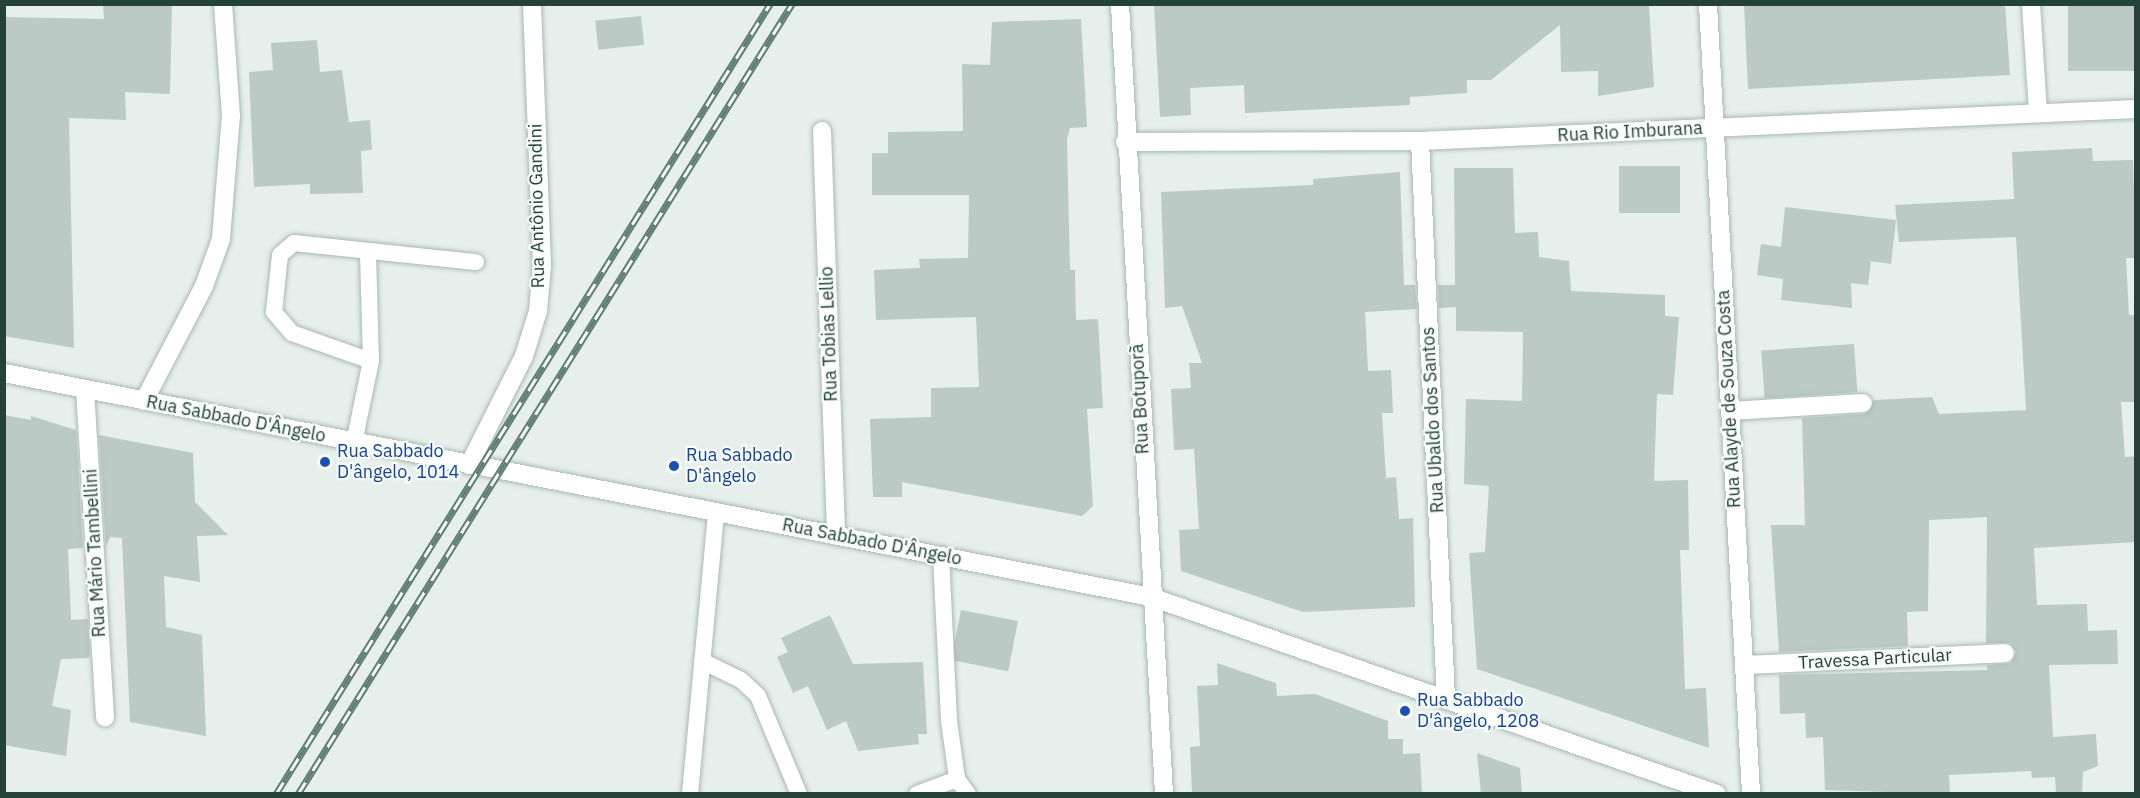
<!DOCTYPE html>
<html>
<head>
<meta charset="utf-8">
<style>
  body { margin:0 }
  #map { position:relative; width:2140px; height:798px; overflow:hidden; background:#e6efeb; font-family:"IBM Plex Sans",sans-serif }
  div>[style] { position:absolute }
  [style*='--x'] { left:calc(var(--x)*1px); top:calc(var(--y)*1px); width:calc(var(--w)*1px); rotate:calc(var(--a)*1deg) }
  .building>* { inset:0; background:#bbcac4; transform-origin:0 0 }
  .roads { filter:drop-shadow(0 0 2px #a8b8b2) drop-shadow(0 0 2px #a8b8b2) }
  .lane>* { height:16px; margin:-8px; padding:0 8px; transform-origin:8px; border-radius:8px; background:#fff }
  .street>* { height:18px; margin:-9px; padding:0 9px; transform-origin:9px; border-radius:9px; background:#fff }
  .secondary>* { height:18px; margin:-9px; padding:0 9px; transform-origin:9px; border-radius:9px; background:#fff }
  .rail>* { height:7px; margin-top:-3.5px; transform-origin:0; background:repeating-linear-gradient(90deg,#f7fbf9 0 14px,#5f7d75 0 28px); box-sizing:border-box; border-block:2px solid #5f7d75 }
  .dots>* { width:16px; height:16px; translate:-50% -50%; box-sizing:border-box; border:3px solid #f7fbf9; border-radius:50% }
  span { translate:-50% -50%; white-space:nowrap; text-align:center; line-height:1.15; -webkit-text-stroke:4.5px #f7fbf9; paint-order:stroke }
  .street-label { font-size:18px; color:#24423a }
  .transit-label { font-size:18px; color:#164399 }
  .left { translate:0 -50%; text-align:left }
  .frame { position:absolute; inset:0; border:6px solid #24423a; pointer-events:none }
</style>
</head>
<body>
<div id="map">
  <div class="building">
    <div style="clip-path:polygon(103px 4px,172px 4px,170px 94px,125px 92px,126px 120px,69px 118px,74px 348px,4px 336px,4px 17px,104px 19px)"></div>
    <div style="clip-path:polygon(1154px 4px,1649px 4px,1654px 87px,1598px 96px,1598px 71px,1561px 72px,1560px 25px,1491px 80px,1467px 80px,1467px 93px,1410px 97px,1410px 105px,1245px 113px,1244px 85px,1190px 88px,1191px 115px,1160px 117px)"></div>
    <div style="clip-path:polygon(1744px 4px,2005px 4px,2010px 75px,1748px 89px)"></div>
    <div style="left:2068px;top:4px;width:68px;height:67px"></div>
    <div style="left:641px;top:16px;width:29px;height:46px;rotate:84deg"></div>
    <div style="clip-path:polygon(1081px 19px,1087px 127px,1070px 128px,1067px 140px,1070px 270px,1075px 270px,1076px 320px,1098px 319px,1103px 408px,1087px 409px,1093px 506px,1082px 516px,902px 482px,902px 497px,873px 497px,870px 419px,931px 417px,931px 388px,979px 387px,976px 317px,876px 320px,874px 270px,920px 268px,919px 259px,968px 258px,969px 195px,872px 195px,872px 153px,888px 153px,888px 132px,963px 131px,962px 64px,990px 65px,992px 22px)"></div>
    <div style="clip-path:polygon(317px 40px,320px 72px,342px 70px,349px 122px,370px 120px,372px 150px,361px 151px,363px 193px,310px 194px,310px 184px,254px 187px,249px 72px,273px 70px,271px 43px)"></div>
    <div style="clip-path:polygon(2092px 148px,2093px 161px,2133px 160px,2136px 258px,2126px 258px,2129px 315px,2136px 315px,2136px 402px,2121px 402px,2125px 457px,2136px 456px,2136px 542px,2034px 548px,2037px 605px,2087px 604px,2088px 631px,2117px 630px,2118px 664px,2049px 665px,2053px 737px,2096px 734px,2098px 766px,2083px 772px,2082px 794px,2056px 794px,2055px 777px,2032px 778px,2031px 771px,1949px 775px,1950px 794px,1825px 790px,1823px 737px,1806px 738px,1805px 713px,1780px 714px,1779px 675px,1987px 670px,1987px 665px,2011px 663px,2016px 652px,2010px 643px,1986px 643px,1987px 517px,1929px 520px,1928px 611px,1907px 612px,1908px 646px,1779px 652px,1771px 525px,1805px 525px,1802px 418px,1864px 414px,1874px 400px,1932px 397px,1939px 414px,2026px 410px,2016px 237px,1899px 242px,1895px 205px,2014px 199px,2012px 152px)"></div>
    <div style="left:1619px;top:166px;width:61px;height:47px"></div>
    <div style="clip-path:polygon(1454px 168px,1513px 168px,1515px 233px,1538px 232px,1539px 257px,1569px 261px,1571px 291px,1665px 295px,1665px 316px,1679px 317px,1673px 395px,1657px 394px,1654px 481px,1688px 480px,1689px 550px,1680px 550px,1685px 689px,1706px 688px,1709px 748px,1477px 669px,1469px 553px,1485px 552px,1489px 486px,1464px 484px,1466px 399px,1522px 401px,1523px 332px,1456px 331px,1456px 307px,1439px 308px,1438px 285px,1455px 285px)"></div>
    <div style="clip-path:polygon(1400px 172px,1404px 285px,1415px 285px,1417px 309px,1365px 312px,1368px 371px,1391px 370px,1393px 413px,1382px 413px,1386px 478px,1396px 477px,1399px 519px,1413px 518px,1415px 607px,1303px 612px,1181px 571px,1179px 530px,1199px 529px,1194px 449px,1174px 450px,1171px 389px,1191px 388px,1189px 363px,1202px 363px,1182px 306px,1165px 308px,1161px 192px,1313px 185px,1313px 179px)"></div>
    <div style="clip-path:polygon(1785px 207px,1896px 220px,1891px 264px,1871px 261px,1868px 285px,1851px 283px,1852px 308px,1781px 300px,1783px 279px,1757px 275px,1761px 244px,1781px 247px)"></div>
    <div style="left:1854px;top:344px;width:48px;height:93px;rotate:86deg"></div>
    <div style="clip-path:polygon(4px 415px,31px 420px,31px 416px,76px 430px,83px 548px,68px 549px,71px 620px,88px 619px,90px 652px,89px 658px,61px 659px,52px 706px,71px 710px,66px 756px,4px 745px)"></div>
    <div style="clip-path:polygon(99px 435px,193px 453px,195px 502px,228px 535px,197px 536px,200px 582px,164px 576px,166px 627px,202px 635px,206px 736px,130px 722px,122px 538px,110px 537px,106px 547px)"></div>
    <div style="left:961px;top:610px;width:58px;height:51px;rotate:11deg"></div>
    <div style="clip-path:polygon(830px 615px,853px 664px,923px 662px,927px 734px,918px 734px,919px 744px,858px 751px,846px 721px,827px 730px,808px 686px,793px 693px,777px 657px,788px 652px,781px 638px)"></div>
    <div style="clip-path:polygon(1217px 663px,1276px 683px,1277px 696px,1315px 694px,1388px 721px,1388px 739px,1403px 739px,1403px 754px,1420px 753px,1422px 794px,1192px 794px,1190px 747px,1200px 746px,1197px 686px,1218px 685px)"></div>
    <div style="clip-path:polygon(1477px 753px,1520px 768px,1522px 794px,1481px 794px)"></div>
  </div>
  <div class="roads">
    <div class="lane">
      <div style="--x:371;--y:361;--w:84;--a:-160.5"></div>
      <div style="--x:292;--y:333;--w:28;--a:-131"></div>
      <div style="--x:274;--y:312;--w:57;--a:-84"></div>
      <div style="--x:280;--y:255;--w:18;--a:-41"></div>
      <div style="--x:294;--y:243;--w:183;--a:6"></div>
      <div style="--x:354;--y:443;--w:84;--a:-78.3"></div>
      <div style="--x:371;--y:361;--w:107;--a:-91.6"></div>
      <div style="--x:941;--y:556;--w:165;--a:87.2"></div>
      <div style="--x:949;--y:721;--w:59;--a:82.1"></div>
      <div style="--x:957;--y:779;--w:19;--a:54"></div>
      <div style="--x:702;--y:661;--w:43;--a:26"></div>
      <div style="--x:741;--y:680;--w:23;--a:43"></div>
      <div style="--x:758;--y:696;--w:106;--a:67.3"></div>
      <div style="--x:690;--y:794;--w:282;--a:-84.7"></div>
      <div style="--x:917;--y:794;--w:43;--a:-20.6"></div>
    </div>
    <div class="street">
      <div style="--x:1120;--y:4;--w:791;--a:86.81"></div>
      <div style="--x:1708;--y:4;--w:791;--a:86.88"></div>
      <div style="--x:2031;--y:4;--w:109;--a:86.3"></div>
      <div style="--x:822;--y:131;--w:405;--a:88"></div>
      <div style="--x:1420;--y:141;--w:558;--a:87.33"></div>
      <div style="--x:1125;--y:142;--w:295;--a:-0.2"></div>
      <div style="--x:1420;--y:141;--w:717;--a:-2.56"></div>
      <div style="--x:85;--y:390;--w:328;--a:86.5"></div>
      <div style="--x:144;--y:401;--w:130;--a:-62.4"></div>
      <div style="--x:204;--y:286;--w:50;--a:-70.1"></div>
      <div style="--x:221;--y:239;--w:123;--a:-85.4"></div>
      <div style="--x:231;--y:116;--w:112;--a:-94.1"></div>
      <div style="--x:1730;--y:411;--w:133;--a:-3.4"></div>
      <div style="--x:469;--y:465;--w:122;--a:-63.2"></div>
      <div style="--x:524;--y:356;--w:47;--a:-72.7"></div>
      <div style="--x:538;--y:311;--w:46;--a:-85"></div>
      <div style="--x:542;--y:265;--w:261;--a:-92.2"></div>
      <div style="--x:1744;--y:665;--w:261;--a:-2.6"></div>
    </div>
    <div class="secondary">
      <div style="--x:4;--y:373;--w:1169;--a:11.05"></div>
      <div style="--x:1151;--y:597;--w:599;--a:19.19"></div>
    </div>
  </div>
  <div class="rail">
    <div style="--x:276;--y:794;--w:932;--a:-57.98"></div>
    <div style="--x:298;--y:794;--w:932;--a:-57.98"></div>
  </div>
  <div class="dots">
    <div style="left:325px;top:462px;background:#1a4fb4"></div>
    <div style="left:674px;top:466px;background:#1a4fb4"></div>
    <div style="left:1405px;top:711px;background:#1a4fb4"></div>
  </div>
  <div class="street-label">
    <span style="left:1630px;top:132px;rotate:-3deg">Rua Rio Imburana</span>
    <span style="left:537px;top:206px;rotate:-91deg">Rua Antônio Gandini</span>
    <span style="left:829px;top:334px;rotate:-92deg">Rua Tobias Lellio</span>
    <span style="left:1140px;top:399px;rotate:-93deg">Rua Botuporã</span>
    <span style="left:1729px;top:399px;rotate:-93deg">Rua Alayde de Souza Costa</span>
    <span style="left:236px;top:419px;rotate:11deg">Rua Sabbado D'Ângelo</span>
    <span style="left:1433px;top:420px;rotate:-93deg">Rua Ubaldo dos Santos</span>
    <span style="left:872px;top:542px;rotate:11deg">Rua Sabbado D'Ângelo</span>
    <span style="left:95px;top:553px;rotate:-93deg">Rua Mário Tambellini</span>
    <span style="left:1875px;top:659px;rotate:-3deg">Travessa Particular</span>
  </div>
  <div class="transit-label">
    <span class="left" style="left:337px;top:462px">Rua Sabbado<br>D'ângelo, 1014</span>
    <span class="left" style="left:686px;top:466px">Rua Sabbado<br>D'ângelo</span>
    <span class="left" style="left:1417px;top:711px">Rua Sabbado<br>D'ângelo, 1208</span>
  </div>
  <div class="frame"></div>
</div>
</body>
</html>
